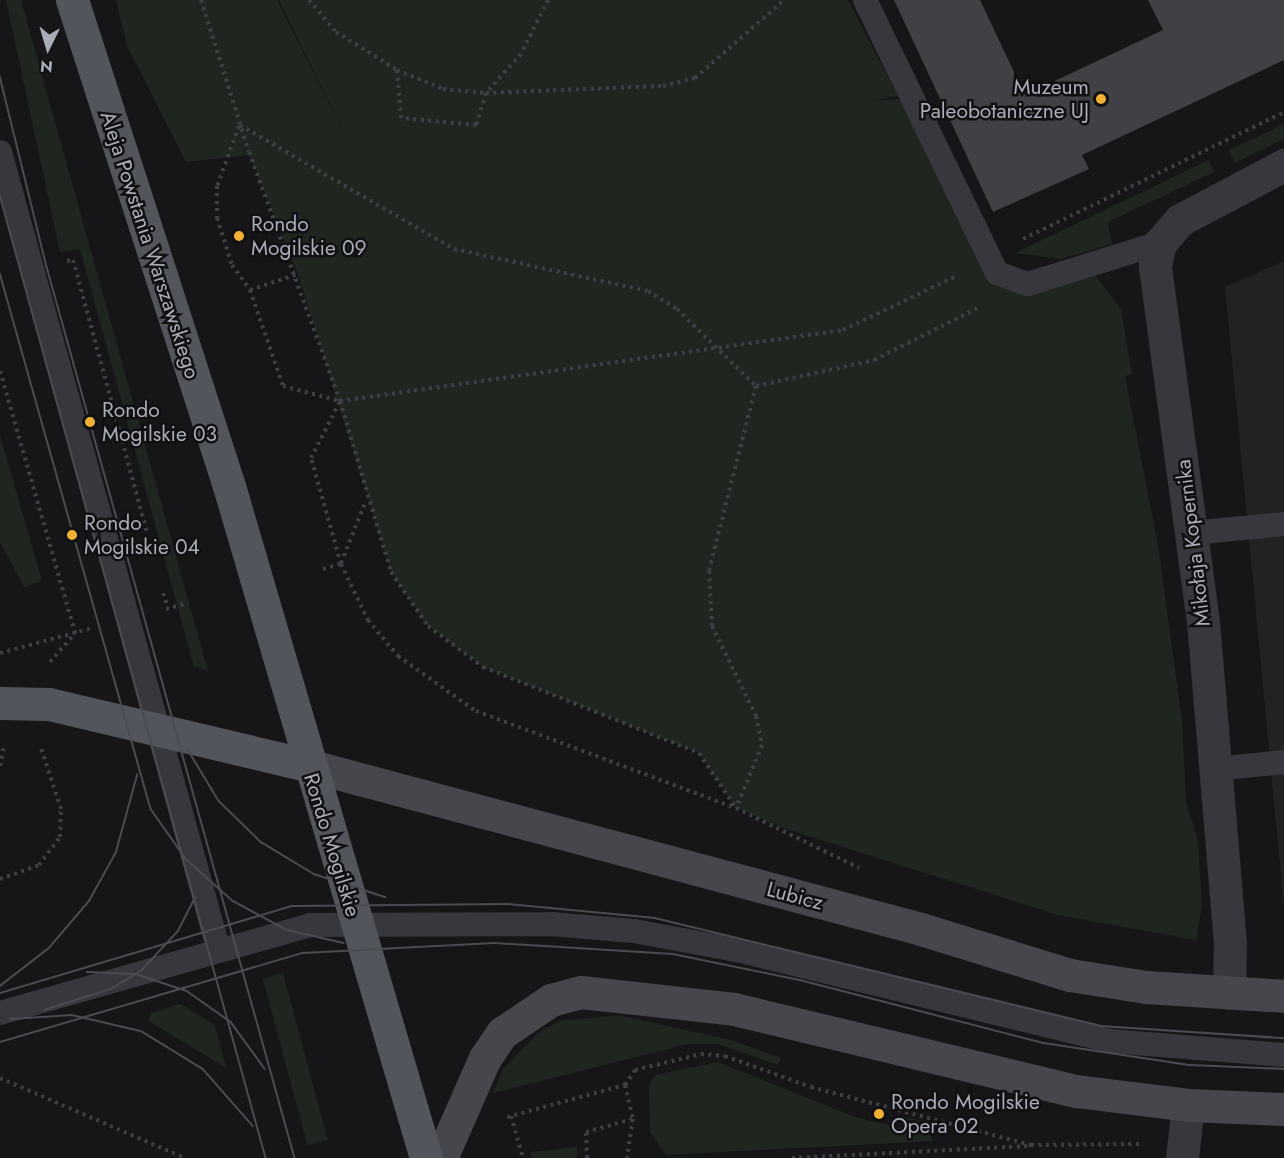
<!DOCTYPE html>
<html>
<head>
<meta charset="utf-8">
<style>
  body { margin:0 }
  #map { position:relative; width:1284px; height:1158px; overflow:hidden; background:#161618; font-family:Jost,sans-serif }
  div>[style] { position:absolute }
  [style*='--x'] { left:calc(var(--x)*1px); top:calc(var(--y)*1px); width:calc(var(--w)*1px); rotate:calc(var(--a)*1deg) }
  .built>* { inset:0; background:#222225 }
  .green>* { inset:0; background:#1e261f; transform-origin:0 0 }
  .building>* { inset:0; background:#404145 }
  .path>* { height:4px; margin-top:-2px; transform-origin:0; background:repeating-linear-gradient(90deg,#3d3f44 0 3px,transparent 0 7.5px) }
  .lane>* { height:24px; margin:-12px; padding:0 12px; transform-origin:12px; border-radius:12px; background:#37383d }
  .street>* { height:33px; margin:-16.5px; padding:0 16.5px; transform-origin:16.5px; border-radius:16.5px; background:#37383d }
  .secondary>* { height:33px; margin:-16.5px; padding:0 16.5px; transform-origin:16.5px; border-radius:16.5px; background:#45474d }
  .primary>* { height:33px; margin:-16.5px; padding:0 16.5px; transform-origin:16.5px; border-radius:16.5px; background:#53555c }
  .tram>* { height:1.5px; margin:-0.75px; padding:0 0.75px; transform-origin:0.75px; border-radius:0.75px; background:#4a4c52 }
  .dots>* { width:16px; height:16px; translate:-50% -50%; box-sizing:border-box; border:3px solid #111113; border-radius:50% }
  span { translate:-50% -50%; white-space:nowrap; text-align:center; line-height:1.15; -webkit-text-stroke:5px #111113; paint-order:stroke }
  .poi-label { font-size:21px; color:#a8adb8 }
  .right { translate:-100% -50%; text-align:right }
  .left { translate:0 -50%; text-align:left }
  .street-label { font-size:21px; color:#a8adb8 }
  .north { position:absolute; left:18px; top:18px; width:60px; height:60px; -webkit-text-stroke:4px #111113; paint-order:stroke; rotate:185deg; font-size:16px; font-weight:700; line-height:24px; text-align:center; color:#a8adb8 }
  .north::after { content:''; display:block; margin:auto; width:21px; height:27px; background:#a8adb8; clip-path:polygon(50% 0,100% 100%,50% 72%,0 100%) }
</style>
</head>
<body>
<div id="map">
  <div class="built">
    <div style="clip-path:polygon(1284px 261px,1284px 907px,1225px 287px)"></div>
  </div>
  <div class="green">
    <div style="clip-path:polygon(6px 0,21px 0,208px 671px,194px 667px,80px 249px,60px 252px)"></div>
    <div style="clip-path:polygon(116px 0,277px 0,347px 140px,279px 0,848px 0,898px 96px,869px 101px,899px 99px,989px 257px,1028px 284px,1089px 267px,1121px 309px,1132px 374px,1125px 376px,1158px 545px,1182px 720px,1186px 801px,1198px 841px,1202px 906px,1196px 940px,1058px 915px,786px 829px,736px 808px,699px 753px,483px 667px,428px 626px,391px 572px,298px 274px,249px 155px,186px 162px,127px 46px)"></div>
    <div style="clip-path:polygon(1284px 124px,1284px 139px,1235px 163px,1229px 150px)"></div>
    <div style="clip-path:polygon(1209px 160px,1214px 172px,1108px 222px,1112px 244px,1061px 259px,1015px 253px)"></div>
    <div style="clip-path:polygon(0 435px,42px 581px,24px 587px,0 542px)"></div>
    <div style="left:283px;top:973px;width:173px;height:21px;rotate:75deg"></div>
    <div style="clip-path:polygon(180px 1004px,215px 1025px,226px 1068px,149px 1021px,150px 1013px)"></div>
    <div style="clip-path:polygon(618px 1015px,731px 1040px,781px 1058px,778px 1065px,718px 1044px,688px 1044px,493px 1093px,503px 1069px,537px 1034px,559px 1021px)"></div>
    <div style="clip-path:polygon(718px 1062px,855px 1117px,901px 1128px,905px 1117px,925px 1122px,933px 1141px,666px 1155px,650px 1132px,649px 1084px,656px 1075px)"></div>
    <div style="clip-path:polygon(577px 1147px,577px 1158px,532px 1158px,530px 1152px)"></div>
  </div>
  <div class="building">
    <div style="clip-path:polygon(894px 0,980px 0,1025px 95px,1163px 30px,1148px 0,1284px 0,1284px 60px,1082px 155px,1089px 169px,993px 212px)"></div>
  </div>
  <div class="path">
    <div style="--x:201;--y:0;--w:159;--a:72.5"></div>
    <div style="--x:249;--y:152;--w:265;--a:69.9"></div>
    <div style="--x:340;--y:401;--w:178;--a:73.4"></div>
    <div style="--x:391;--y:572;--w:65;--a:55.6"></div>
    <div style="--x:428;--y:626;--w:69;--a:36.7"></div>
    <div style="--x:483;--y:667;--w:232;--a:21.7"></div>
    <div style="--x:699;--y:753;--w:66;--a:56.1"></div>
    <div style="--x:309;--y:0;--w:42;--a:49.8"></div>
    <div style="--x:336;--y:32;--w:72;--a:31.9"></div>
    <div style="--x:548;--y:0;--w:60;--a:116.6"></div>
    <div style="--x:521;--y:54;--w:52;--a:131.9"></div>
    <div style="--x:486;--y:93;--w:34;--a:107"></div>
    <div style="--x:476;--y:125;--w:75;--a:-174.7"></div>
    <div style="--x:401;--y:118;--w:48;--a:-94.8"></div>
    <div style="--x:397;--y:70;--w:50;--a:22.4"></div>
    <div style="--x:443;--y:89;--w:43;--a:5.3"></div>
    <div style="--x:486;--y:93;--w:177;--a:-2.3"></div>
    <div style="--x:663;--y:86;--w:33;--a:-14"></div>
    <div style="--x:695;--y:78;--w:118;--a:-41.2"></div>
    <div style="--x:240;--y:125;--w:247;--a:30.1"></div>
    <div style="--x:454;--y:249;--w:198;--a:12.2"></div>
    <div style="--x:648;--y:291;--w:34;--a:32"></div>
    <div style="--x:677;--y:309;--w:110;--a:44.3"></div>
    <div style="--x:756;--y:386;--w:191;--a:104.3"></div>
    <div style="--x:709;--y:571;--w:55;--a:86.9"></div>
    <div style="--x:712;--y:626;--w:100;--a:63.9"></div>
    <div style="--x:756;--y:716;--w:30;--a:78"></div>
    <div style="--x:762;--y:745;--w:68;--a:112.4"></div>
    <div style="--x:239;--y:126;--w:64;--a:110.1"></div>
    <div style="--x:217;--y:186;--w:32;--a:90"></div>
    <div style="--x:217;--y:218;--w:49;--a:72.3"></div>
    <div style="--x:232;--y:265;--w:31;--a:54"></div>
    <div style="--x:250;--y:290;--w:102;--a:71"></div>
    <div style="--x:283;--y:386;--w:59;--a:14.7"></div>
    <div style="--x:1023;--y:239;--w:290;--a:-25.9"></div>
    <div style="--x:67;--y:261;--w:6;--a:-9"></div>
    <div style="--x:73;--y:260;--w:286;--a:74.8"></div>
    <div style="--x:250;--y:290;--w:51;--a:-18.4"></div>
    <div style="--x:0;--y:371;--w:273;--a:74"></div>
    <div style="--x:756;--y:386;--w:121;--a:-12.4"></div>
    <div style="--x:874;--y:360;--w:119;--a:-26.6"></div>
    <div style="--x:341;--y:563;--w:65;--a:-68.2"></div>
    <div style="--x:341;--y:564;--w:110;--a:-105.8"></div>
    <div style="--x:311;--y:458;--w:64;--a:-63"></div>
    <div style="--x:340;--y:401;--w:508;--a:-8.03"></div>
    <div style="--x:843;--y:330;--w:125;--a:-25.5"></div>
    <div style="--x:323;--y:569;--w:19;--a:-16"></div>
    <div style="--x:341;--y:564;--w:62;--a:64.3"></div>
    <div style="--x:368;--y:620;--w:47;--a:50.2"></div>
    <div style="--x:398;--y:656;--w:95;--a:35.2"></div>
    <div style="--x:476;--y:711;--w:278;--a:20.5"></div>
    <div style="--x:736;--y:808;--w:137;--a:26"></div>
    <div style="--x:163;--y:593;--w:16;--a:72"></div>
    <div style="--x:166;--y:609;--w:23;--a:-15"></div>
    <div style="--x:0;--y:653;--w:95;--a:-15.2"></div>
    <div style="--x:50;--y:662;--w:38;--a:-49"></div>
    <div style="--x:0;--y:766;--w:20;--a:-79"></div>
    <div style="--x:0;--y:879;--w:41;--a:-19.7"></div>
    <div style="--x:39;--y:865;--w:35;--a:-53"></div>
    <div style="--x:60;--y:837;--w:28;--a:-88"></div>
    <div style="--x:61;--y:809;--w:67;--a:-108.2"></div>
    <div style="--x:0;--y:1078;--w:202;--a:23.4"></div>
    <div style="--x:625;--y:1085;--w:35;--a:77"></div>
    <div style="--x:633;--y:1119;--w:39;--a:99"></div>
    <div style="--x:511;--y:1116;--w:44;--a:74.1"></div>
    <div style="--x:507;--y:1117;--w:122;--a:-15.2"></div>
    <div style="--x:625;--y:1085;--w:18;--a:-56"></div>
    <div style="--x:635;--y:1070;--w:68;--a:-13.6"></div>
    <div style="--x:701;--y:1054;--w:24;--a:5"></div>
    <div style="--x:725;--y:1056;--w:91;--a:19.8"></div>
    <div style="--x:811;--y:1087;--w:228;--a:14.8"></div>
    <div style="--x:1031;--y:1145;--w:110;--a:-0.5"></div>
    <div style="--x:587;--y:1158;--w:26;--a:-92"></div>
    <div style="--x:586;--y:1132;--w:49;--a:-15.5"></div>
    <div style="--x:792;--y:1158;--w:236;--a:-2.9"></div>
  </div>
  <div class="lane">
    <div style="--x:865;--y:0;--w:303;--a:64.2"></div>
    <div style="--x:997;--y:273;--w:33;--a:20"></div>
    <div style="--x:1028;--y:284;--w:138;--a:-17.3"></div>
    <div style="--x:0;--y:152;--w:825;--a:74.68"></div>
    <div style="--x:1192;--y:533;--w:92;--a:-5.6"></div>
    <div style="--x:1215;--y:769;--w:69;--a:-5.8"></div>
    <div style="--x:0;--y:1013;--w:322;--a:-15.8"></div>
    <div style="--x:310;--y:925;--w:241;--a:-0.2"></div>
    <div style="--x:551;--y:924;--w:83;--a:4.8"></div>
    <div style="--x:634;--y:931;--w:105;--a:10.5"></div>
    <div style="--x:737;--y:950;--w:384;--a:13.7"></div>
    <div style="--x:1110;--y:1041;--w:175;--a:4.6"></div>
  </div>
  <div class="street">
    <div style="--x:1229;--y:993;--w:50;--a:-88.9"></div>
    <div style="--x:1230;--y:943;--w:322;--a:-94.8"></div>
    <div style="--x:1203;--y:622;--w:359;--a:-97.7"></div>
    <div style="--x:1155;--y:266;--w:24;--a:-78"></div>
    <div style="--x:1160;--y:243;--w:30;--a:-49"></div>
    <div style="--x:1180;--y:220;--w:118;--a:-27.9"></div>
    <div style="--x:1182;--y:1158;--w:53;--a:-83.5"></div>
  </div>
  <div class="secondary">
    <div style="--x:311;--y:766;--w:631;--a:14.96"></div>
    <div style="--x:921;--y:929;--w:156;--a:17.2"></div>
    <div style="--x:1070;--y:975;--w:77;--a:9"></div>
    <div style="--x:1146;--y:987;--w:138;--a:3.7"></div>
    <div style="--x:441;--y:1158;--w:109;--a:-66.3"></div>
    <div style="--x:485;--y:1058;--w:30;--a:-56"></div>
    <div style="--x:502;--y:1033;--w:59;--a:-34"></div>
    <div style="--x:551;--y:1000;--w:31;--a:-15"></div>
    <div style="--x:581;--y:992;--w:154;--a:6.3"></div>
    <div style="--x:734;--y:1009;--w:352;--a:13.5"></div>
    <div style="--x:1076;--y:1091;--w:113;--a:7.1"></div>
    <div style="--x:1188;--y:1105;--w:96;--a:2.4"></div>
  </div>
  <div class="primary">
    <div style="--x:72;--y:0;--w:511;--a:72.1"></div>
    <div style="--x:229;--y:486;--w:700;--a:73.66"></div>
    <div style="--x:0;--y:703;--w:49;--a:1.2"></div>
    <div style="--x:49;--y:704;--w:269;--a:13.3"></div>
  </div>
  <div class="tram">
    <div style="--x:0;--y:76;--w:197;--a:76.2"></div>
    <div style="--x:47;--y:267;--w:925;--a:74.45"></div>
    <div style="--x:0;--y:195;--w:999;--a:74.56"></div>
    <div style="--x:0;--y:273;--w:557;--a:74.27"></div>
    <div style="--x:151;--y:809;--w:61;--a:55"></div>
    <div style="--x:186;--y:859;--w:63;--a:41.8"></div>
    <div style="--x:233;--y:901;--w:61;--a:28.2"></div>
    <div style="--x:287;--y:930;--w:58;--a:12.8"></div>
    <div style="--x:187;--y:748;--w:62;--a:58.9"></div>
    <div style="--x:219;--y:801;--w:59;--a:44.3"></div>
    <div style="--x:261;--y:842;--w:62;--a:31.1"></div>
    <div style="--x:314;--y:874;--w:75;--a:17.9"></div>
    <div style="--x:87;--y:972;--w:49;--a:2.3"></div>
    <div style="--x:136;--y:974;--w:54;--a:18.4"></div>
    <div style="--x:187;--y:991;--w:54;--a:35.2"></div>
    <div style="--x:231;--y:1022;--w:58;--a:54.1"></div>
    <div style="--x:0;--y:986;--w:62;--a:-37.8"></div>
    <div style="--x:49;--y:948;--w:62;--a:-49.6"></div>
    <div style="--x:89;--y:901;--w:56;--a:-61.1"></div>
    <div style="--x:116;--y:852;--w:80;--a:-74.7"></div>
    <div style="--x:0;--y:993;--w:305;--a:-16.6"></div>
    <div style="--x:292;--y:906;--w:215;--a:-0.5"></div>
    <div style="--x:507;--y:904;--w:149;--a:5.4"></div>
    <div style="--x:655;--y:918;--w:459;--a:13.6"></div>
    <div style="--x:1101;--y:1026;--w:183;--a:3.8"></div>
    <div style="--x:44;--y:1010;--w:70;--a:-17.4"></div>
    <div style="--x:111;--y:989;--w:35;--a:-31"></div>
    <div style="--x:141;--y:971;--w:54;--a:-47.2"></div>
    <div style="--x:178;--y:931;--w:38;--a:-63"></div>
    <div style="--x:11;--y:1019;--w:61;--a:-3.8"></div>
    <div style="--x:72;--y:1015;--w:71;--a:13.1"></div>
    <div style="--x:141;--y:1031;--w:73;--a:31.5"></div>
    <div style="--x:203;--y:1069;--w:76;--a:48.7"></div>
    <div style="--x:0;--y:1042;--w:316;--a:-16.4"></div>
    <div style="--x:303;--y:953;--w:191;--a:-3"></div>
    <div style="--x:494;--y:943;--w:179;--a:3.5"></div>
    <div style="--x:673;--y:954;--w:130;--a:11.6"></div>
    <div style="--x:800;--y:980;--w:252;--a:14.5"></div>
    <div style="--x:1044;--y:1043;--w:148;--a:8.6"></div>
    <div style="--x:1190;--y:1065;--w:94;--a:2.4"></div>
  </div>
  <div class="dots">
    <div style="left:1101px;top:99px;background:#f2b134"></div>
    <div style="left:239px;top:236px;background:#f2b134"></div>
    <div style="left:90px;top:422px;background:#f2b134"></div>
    <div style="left:72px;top:535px;background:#f2b134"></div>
    <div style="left:879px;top:1114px;background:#f2b134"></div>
  </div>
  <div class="poi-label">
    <span class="right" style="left:1089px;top:99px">Muzeum<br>Paleobotaniczne UJ</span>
    <span class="left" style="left:251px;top:236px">Rondo<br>Mogilskie 09</span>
    <span class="left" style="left:102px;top:422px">Rondo<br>Mogilskie 03</span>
    <span class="left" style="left:84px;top:535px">Rondo<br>Mogilskie 04</span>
    <span class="left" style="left:891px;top:1114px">Rondo Mogilskie<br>Opera 02</span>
  </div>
  <div class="street-label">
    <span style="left:150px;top:245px;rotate:72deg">Aleja Powstania Warszawskiego</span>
    <span style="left:1193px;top:543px;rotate:-97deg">Mikołaja Kopernika</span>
    <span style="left:332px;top:845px;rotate:73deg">Rondo Mogilskie</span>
    <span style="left:795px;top:896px;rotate:15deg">Lubicz</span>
  </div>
  <div class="north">N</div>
</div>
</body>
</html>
